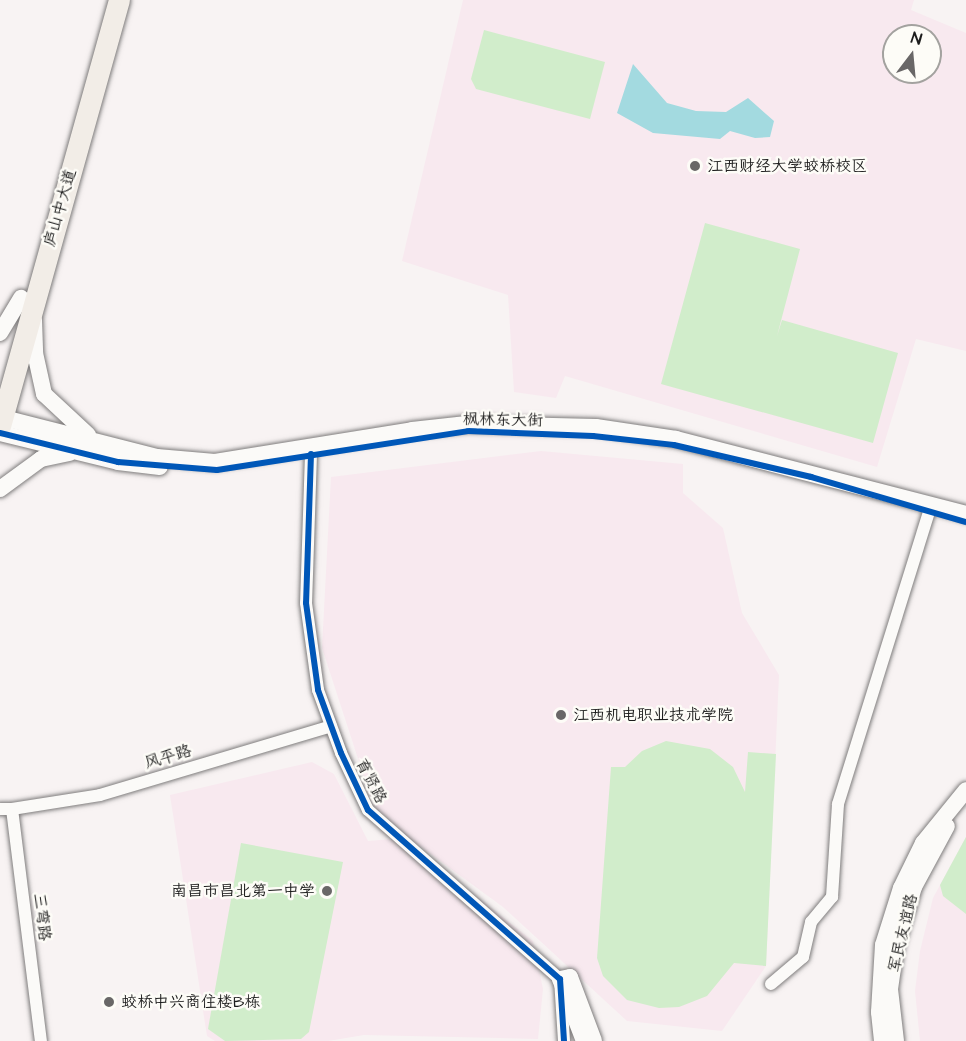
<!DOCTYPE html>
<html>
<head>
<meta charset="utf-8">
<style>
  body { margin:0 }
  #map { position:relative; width:966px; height:1041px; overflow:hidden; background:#f8f3f3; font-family:"Architects Daughter","LXGW WenKai TC",sans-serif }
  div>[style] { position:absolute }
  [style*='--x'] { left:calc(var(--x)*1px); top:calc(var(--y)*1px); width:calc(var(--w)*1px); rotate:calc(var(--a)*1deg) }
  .built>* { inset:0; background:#f8e9ef }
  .green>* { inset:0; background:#d1edcb }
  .water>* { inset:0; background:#a3dae0 }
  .roads { filter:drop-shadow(0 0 2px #7f7d7d) drop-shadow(0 0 2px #7f7d7d) }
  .street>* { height:12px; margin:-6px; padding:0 6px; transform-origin:6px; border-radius:6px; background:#fbfaf8 }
  .secondary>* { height:16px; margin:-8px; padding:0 8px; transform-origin:8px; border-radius:8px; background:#fbfaf8 }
  .highway>* { height:21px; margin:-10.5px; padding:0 10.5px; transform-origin:10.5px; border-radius:10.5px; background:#f2ede7 }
  .cycleway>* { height:6px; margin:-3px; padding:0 3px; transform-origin:3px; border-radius:3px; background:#0057b8 }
  .dots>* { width:16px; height:16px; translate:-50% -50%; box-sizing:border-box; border:3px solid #fdfcf7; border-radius:50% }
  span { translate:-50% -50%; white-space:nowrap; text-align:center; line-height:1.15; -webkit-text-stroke:5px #fdfcf7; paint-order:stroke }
  .poi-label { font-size:16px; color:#1c1c1c }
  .left { translate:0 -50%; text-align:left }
  .right { translate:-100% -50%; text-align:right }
  .street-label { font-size:16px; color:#1c1c1c }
  .north { position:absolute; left:882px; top:24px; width:60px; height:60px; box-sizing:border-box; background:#fdfcf7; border:2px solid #a3a29f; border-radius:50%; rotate:16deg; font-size:16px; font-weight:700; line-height:24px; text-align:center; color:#1c1c1c }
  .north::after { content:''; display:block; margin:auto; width:21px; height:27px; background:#696767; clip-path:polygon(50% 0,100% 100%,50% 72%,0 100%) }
</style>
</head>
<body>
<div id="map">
  <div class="built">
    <div style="clip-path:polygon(evenodd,463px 0,914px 0,911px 10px,966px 33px,966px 351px,916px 339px,877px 467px,565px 376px,556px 398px,514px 392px,508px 295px,402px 261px,463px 0,894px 36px,930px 36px,930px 72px,894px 72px,894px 36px)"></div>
    <div style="clip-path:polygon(541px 451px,683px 464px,683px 493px,723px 528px,742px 613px,779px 675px,766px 966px,722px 1031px,627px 1021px,503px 907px,376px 814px,322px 648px,331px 477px)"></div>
    <div style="clip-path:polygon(312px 762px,334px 774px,368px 841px,403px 838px,533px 941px,543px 989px,538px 1039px,364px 1035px,328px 1041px,215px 1041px,207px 1036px,170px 795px)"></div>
    <div style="clip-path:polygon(966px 837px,966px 1041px,920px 1041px,915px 991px,920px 951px,933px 898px)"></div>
  </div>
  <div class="green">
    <div style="clip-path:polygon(484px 30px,605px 62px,590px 119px,476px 89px,471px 79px)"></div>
    <div style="clip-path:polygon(705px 223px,800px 249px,777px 336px,782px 320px,898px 353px,873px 443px,661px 384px)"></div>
    <div style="clip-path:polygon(666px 741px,710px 749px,733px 767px,745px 792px,748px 752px,776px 754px,766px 966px,734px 963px,707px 996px,679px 1007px,659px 1008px,627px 1000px,603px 976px,597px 958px,611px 767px,625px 767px,642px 751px)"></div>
    <div style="clip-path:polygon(966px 837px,966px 914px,943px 896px,940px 885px)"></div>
    <div style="clip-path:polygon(241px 843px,343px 862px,309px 1032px,301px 1039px,225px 1041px,208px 1029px)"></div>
  </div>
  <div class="water">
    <div style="clip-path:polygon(633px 64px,667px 103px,696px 111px,726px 112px,748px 98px,774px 121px,770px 137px,755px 138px,730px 131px,720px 139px,653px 133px,617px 113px)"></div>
  </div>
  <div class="roads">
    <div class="street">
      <div style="--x:311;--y:454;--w:149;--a:91.9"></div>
      <div style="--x:306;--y:603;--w:88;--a:82.1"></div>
      <div style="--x:318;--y:690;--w:67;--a:69.9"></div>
      <div style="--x:341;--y:753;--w:63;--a:64.7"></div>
      <div style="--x:368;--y:810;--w:256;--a:41.4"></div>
      <div style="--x:560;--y:979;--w:62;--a:86.3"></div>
      <div style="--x:0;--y:809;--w:12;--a:0"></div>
      <div style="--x:12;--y:809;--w:234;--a:82.9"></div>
      <div style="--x:12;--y:809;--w:89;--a:-9"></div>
      <div style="--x:100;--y:795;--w:241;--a:-16.6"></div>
      <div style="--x:771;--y:984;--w:42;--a:-40.2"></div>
      <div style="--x:803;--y:957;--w:36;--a:-77"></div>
      <div style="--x:811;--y:922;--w:33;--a:-50"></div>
      <div style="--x:832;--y:897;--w:93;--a:-86.3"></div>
      <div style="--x:838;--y:804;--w:307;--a:-72.7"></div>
    </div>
    <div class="secondary">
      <div style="--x:34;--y:320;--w:33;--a:88"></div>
      <div style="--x:35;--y:353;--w:42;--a:77.6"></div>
      <div style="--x:44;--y:394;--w:60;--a:43"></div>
      <div style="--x:0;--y:333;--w:41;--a:-59"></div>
      <div style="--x:0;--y:417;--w:162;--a:14.3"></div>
      <div style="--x:157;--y:457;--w:58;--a:4.9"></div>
      <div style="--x:215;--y:462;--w:200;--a:-9.2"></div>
      <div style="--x:412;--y:430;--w:55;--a:-6.2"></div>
      <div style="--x:467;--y:424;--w:129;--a:1.3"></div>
      <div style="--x:596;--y:427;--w:81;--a:8.5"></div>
      <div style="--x:676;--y:439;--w:300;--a:14.5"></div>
      <div style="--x:0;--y:433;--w:122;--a:13.8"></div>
      <div style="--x:118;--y:462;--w:42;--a:6.8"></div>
      <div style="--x:0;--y:489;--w:51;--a:-36.2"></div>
      <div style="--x:41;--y:459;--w:29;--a:-12"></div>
      <div style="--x:584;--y:1041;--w:66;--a:-111.2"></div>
      <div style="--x:560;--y:979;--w:10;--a:-11"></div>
      <div style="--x:570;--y:977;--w:68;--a:69.4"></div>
      <div style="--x:882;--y:1041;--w:29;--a:-96"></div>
      <div style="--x:879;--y:1012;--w:67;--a:-86.6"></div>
      <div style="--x:883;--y:945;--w:60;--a:-72.5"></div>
      <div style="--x:901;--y:888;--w:50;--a:-63.9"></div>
      <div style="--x:923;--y:843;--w:68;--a:-50.9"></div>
      <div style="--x:896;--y:1041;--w:52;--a:-96.6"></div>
      <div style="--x:890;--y:989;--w:42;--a:-81.9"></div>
      <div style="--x:896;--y:947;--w:63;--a:-73.3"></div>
      <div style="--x:914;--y:887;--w:69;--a:-61.6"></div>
    </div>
    <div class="highway">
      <div style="--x:0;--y:426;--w:442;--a:-74.4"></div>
    </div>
  </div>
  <div class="cycleway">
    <div style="--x:0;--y:433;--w:122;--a:13.8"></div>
    <div style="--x:118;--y:462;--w:99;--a:4.6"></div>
    <div style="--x:217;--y:470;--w:254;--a:-8.8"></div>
    <div style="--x:468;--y:431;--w:125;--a:2.3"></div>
    <div style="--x:593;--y:436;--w:81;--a:6.3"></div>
    <div style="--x:674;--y:445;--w:141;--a:13.1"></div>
    <div style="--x:811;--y:477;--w:161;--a:16.2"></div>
    <div style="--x:311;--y:454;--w:149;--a:91.9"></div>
    <div style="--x:306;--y:603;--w:88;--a:82.1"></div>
    <div style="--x:318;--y:690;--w:67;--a:69.9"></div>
    <div style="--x:341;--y:753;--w:63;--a:64.7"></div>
    <div style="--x:368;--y:810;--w:256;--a:41.4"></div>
    <div style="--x:560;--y:979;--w:62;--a:86.3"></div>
  </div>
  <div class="dots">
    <div style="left:695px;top:166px;background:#696767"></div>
    <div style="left:561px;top:715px;background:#696767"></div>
    <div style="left:327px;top:891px;background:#696767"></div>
    <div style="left:109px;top:1002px;background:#696767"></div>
  </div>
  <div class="poi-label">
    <span class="left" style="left:707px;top:166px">江西财经大学蛟桥校区</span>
    <span class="left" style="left:573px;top:715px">江西机电职业技术学院</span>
    <span class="right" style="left:315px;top:891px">南昌市昌北第一中学</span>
    <span class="left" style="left:121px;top:1002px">蛟桥中兴商住楼B栋</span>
  </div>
  <div class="street-label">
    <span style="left:60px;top:208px;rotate:-74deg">庐山中大道</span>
    <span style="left:503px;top:420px;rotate:1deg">枫林东大街</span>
    <span style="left:168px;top:757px;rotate:-17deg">风平路</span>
    <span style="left:371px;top:781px;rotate:62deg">育贤路</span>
    <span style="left:42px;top:917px;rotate:83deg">三弯路</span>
    <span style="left:903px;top:933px;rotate:-77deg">军民友谊路</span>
  </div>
  <div class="north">N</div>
</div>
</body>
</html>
